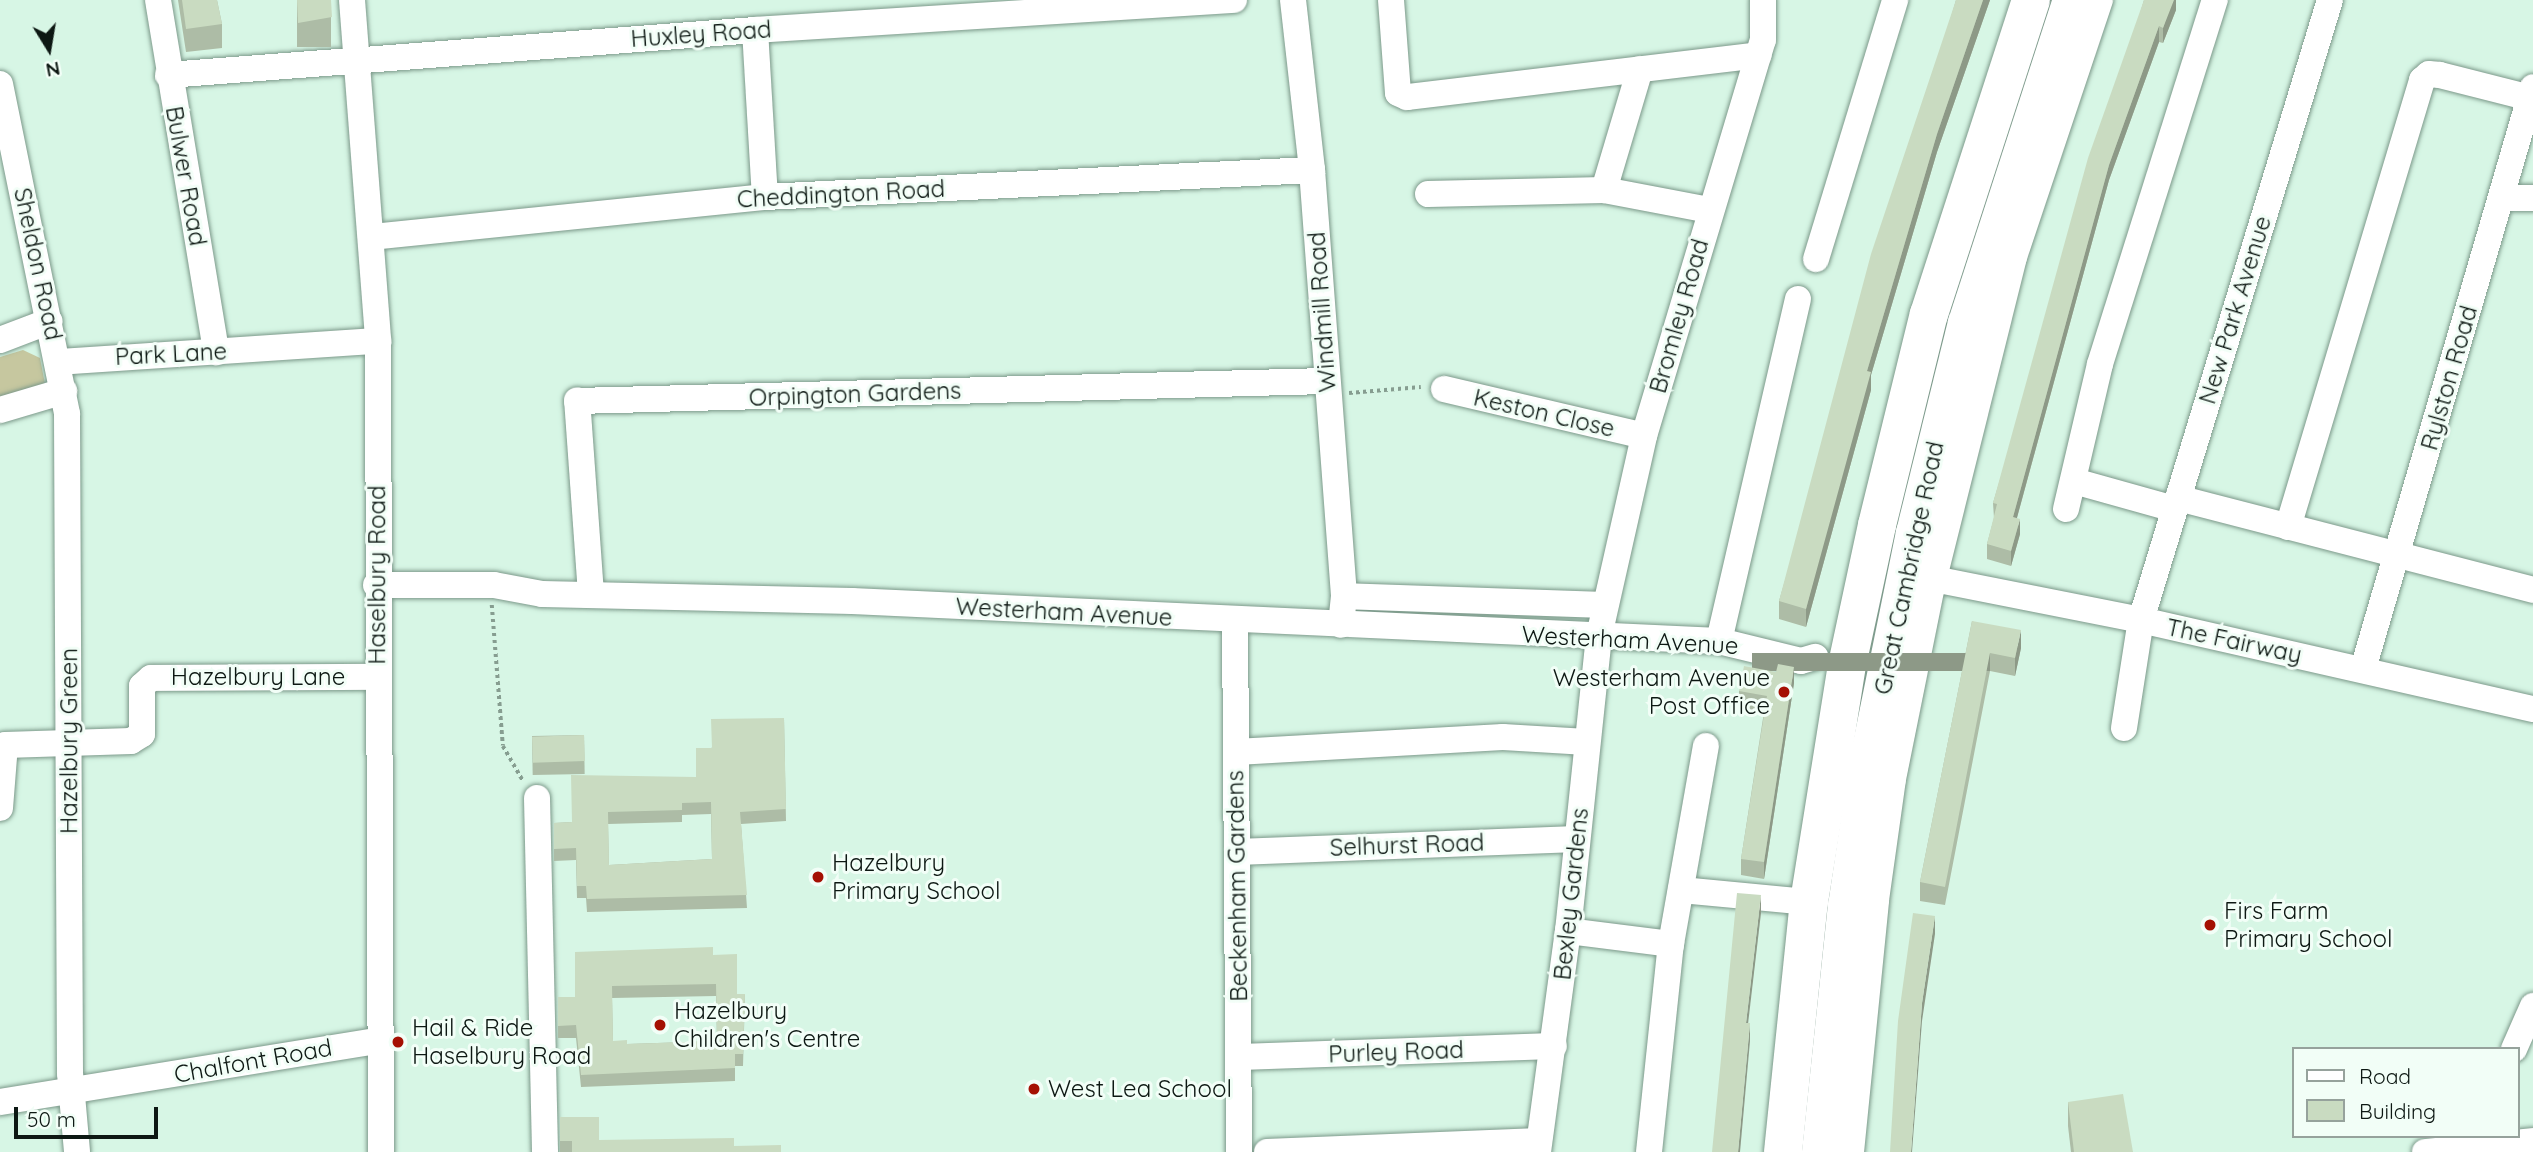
<!DOCTYPE html>
<html>
<head>
<meta charset="utf-8">
<style>
  body { margin:0 }
  #map { position:relative; width:2533px; height:1152px; overflow:hidden; background:#d7f6e5; font-family:Quicksand,sans-serif }
  div>[style] { position:absolute }
  [style*='--x'] { left:calc(var(--x)*1px); top:calc(var(--y)*1px); width:calc(var(--w)*1px); rotate:calc(var(--a)*1deg) }
  .green>* { inset:0; background:#c6c79f }
  .path>* { height:3.5px; margin-top:-1.75px; transform-origin:0; background:repeating-linear-gradient(90deg,#869d90 0 3.5px,transparent 0 7px) }
  .roads { filter:drop-shadow(0 0 2px #7c998a) drop-shadow(0 0 2px #7c998a) }
  .minor>* { height:26px; margin:-13px; padding:0 13px; transform-origin:13px; border-radius:13px; background:#fff }
  .highway>* { height:38px; margin:-19px; padding:0 19px; transform-origin:19px; border-radius:19px; background:#fff }
  .wall>* { inset:0; background:#adbca6; transform-origin:0 0 }
  .shaded-wall>* { inset:0; background:#8d9987; transform-origin:0 0 }
  .building>* { inset:0; background:#c9dbc1; transform-origin:0 0 }
  .dots>* { width:19px; height:19px; translate:-50% -50%; box-sizing:border-box; border:4px solid #f2fef7; border-radius:50% }
  span { translate:-50% -50%; white-space:nowrap; text-align:center; line-height:1.15; -webkit-text-stroke:6px #f2fef7; paint-order:stroke }
  .street-label { font-size:24px; color:#0d1813 }
  .poi-label { font-size:24px; color:#0d1813 }
  .right { translate:-100% -50%; text-align:right }
  .left { translate:0 -50%; text-align:left }
  .legend { position:absolute; left:2292px; top:1047px; width:228px; height:91px; box-sizing:border-box; background:#f2fef7; border:2px solid #96a29c; margin:0; padding:9px 12px; list-style:none; font-size:21px; color:#0d1813 }
  .legend li { display:flex; align-items:center; gap:14px; height:35px }
  .legend b { width:35px; border:2px solid #96a29c }
  .north { position:absolute; left:14px; top:14px; width:70px; height:70px; -webkit-text-stroke:5px #f2fef7; paint-order:stroke; rotate:169deg; font-size:19px; font-weight:700; line-height:28px; text-align:center; color:#0d1813 }
  .north::after { content:''; display:block; margin:auto; width:24px; height:32px; background:#0d1813; clip-path:polygon(50% 0,100% 100%,50% 72%,0 100%) }
  .scale { position:absolute; left:14px; top:1107px; width:144px; height:32px; box-sizing:border-box; border:4px solid #0d1813; border-top:0; padding-left:9px; font-size:21px; line-height:24px; white-space:nowrap; color:#0d1813; -webkit-text-stroke:5px #f2fef7; paint-order:stroke }
</style>
</head>
<body>
<div id="map">
  <div class="green">
    <div style="clip-path:polygon(23px 350px,40px 358px,45px 384px,0 400px,0 357px)"></div>
  </div>
  <div class="path">
    <div style="--x:1349;--y:393;--w:72;--a:-4.8"></div>
    <div style="--x:492;--y:605;--w:141;--a:85.5"></div>
    <div style="--x:503;--y:746;--w:39;--a:60"></div>
  </div>
  <div class="roads">
    <div class="minor">
      <div style="--x:158;--y:0;--w:357;--a:80.6"></div>
      <div style="--x:352;--y:0;--w:342;--a:85.6"></div>
      <div style="--x:378;--y:341;--w:811;--a:89.79"></div>
      <div style="--x:1293;--y:0;--w:171;--a:83.6"></div>
      <div style="--x:1312;--y:170;--w:427;--a:85.7"></div>
      <div style="--x:1344;--y:596;--w:29;--a:96"></div>
      <div style="--x:1391;--y:0;--w:93;--a:85.7"></div>
      <div style="--x:1398;--y:93;--w:10;--a:24"></div>
      <div style="--x:1407;--y:97;--w:354;--a:-6.8"></div>
      <div style="--x:755;--y:30;--w:167;--a:86.6"></div>
      <div style="--x:168;--y:75;--w:589;--a:-4.38"></div>
      <div style="--x:755;--y:30;--w:480;--a:-3.6"></div>
      <div style="--x:0;--y:84;--w:337;--a:78.5"></div>
      <div style="--x:67;--y:414;--w:659;--a:89.74"></div>
      <div style="--x:70;--y:1073;--w:79;--a:84.9"></div>
      <div style="--x:1604;--y:190;--w:126;--a:-73.4"></div>
      <div style="--x:1428;--y:194;--w:176;--a:-1.3"></div>
      <div style="--x:1604;--y:190;--w:107;--a:10.8"></div>
      <div style="--x:2501;--y:198;--w:32;--a:0"></div>
      <div style="--x:371;--y:237;--w:396;--a:-5.8"></div>
      <div style="--x:765;--y:197;--w:548;--a:-2.83"></div>
      <div style="--x:1816;--y:259;--w:271;--a:-73"></div>
      <div style="--x:0;--y:340;--w:53;--a:-20.8"></div>
      <div style="--x:58;--y:362;--w:321;--a:-3.8"></div>
      <div style="--x:1444;--y:389;--w:205;--a:13.2"></div>
      <div style="--x:0;--y:410;--w:67;--a:-16.5"></div>
      <div style="--x:2074;--y:481;--w:104;--a:15.6"></div>
      <div style="--x:2178;--y:498;--w:367;--a:14.5"></div>
      <div style="--x:2066;--y:509;--w:149;--a:-76.8"></div>
      <div style="--x:2100;--y:364;--w:382;--a:-72.5"></div>
      <div style="--x:2288;--y:527;--w:467;--a:-73.3"></div>
      <div style="--x:2422;--y:80;--w:9;--a:-41"></div>
      <div style="--x:2429;--y:74;--w:11;--a:5"></div>
      <div style="--x:2440;--y:75;--w:93;--a:14.3"></div>
      <div style="--x:1934;--y:579;--w:211;--a:11.2"></div>
      <div style="--x:2141;--y:620;--w:402;--a:12.8"></div>
      <div style="--x:376;--y:585;--w:118;--a:0"></div>
      <div style="--x:494;--y:585;--w:49;--a:10.6"></div>
      <div style="--x:542;--y:594;--w:310;--a:1.3"></div>
      <div style="--x:852;--y:601;--w:868;--a:2.64"></div>
      <div style="--x:1719;--y:641;--w:84;--a:13.7"></div>
      <div style="--x:1801;--y:661;--w:15;--a:-16"></div>
      <div style="--x:591;--y:594;--w:194;--a:-94.1"></div>
      <div style="--x:577;--y:401;--w:749;--a:-1.53"></div>
      <div style="--x:1344;--y:596;--w:261;--a:2"></div>
      <div style="--x:1235;--y:619;--w:533;--a:89.57"></div>
      <div style="--x:1719;--y:641;--w:351;--a:-77"></div>
      <div style="--x:2363;--y:669;--w:606;--a:-73.72"></div>
      <div style="--x:2124;--y:728;--w:109;--a:-81.1"></div>
      <div style="--x:2141;--y:620;--w:648;--a:-73.05"></div>
      <div style="--x:1236;--y:752;--w:267;--a:-3.2"></div>
      <div style="--x:1503;--y:737;--w:84;--a:3.4"></div>
      <div style="--x:537;--y:798;--w:354;--a:88.7"></div>
      <div style="--x:0;--y:808;--w:63;--a:-85.5"></div>
      <div style="--x:5;--y:745;--w:126;--a:-1.8"></div>
      <div style="--x:131;--y:741;--w:13;--a:-32"></div>
      <div style="--x:142;--y:734;--w:48;--a:-90"></div>
      <div style="--x:142;--y:686;--w:12;--a:-42"></div>
      <div style="--x:151;--y:678;--w:225;--a:-0.3"></div>
      <div style="--x:1237;--y:852;--w:340;--a:-2.2"></div>
      <div style="--x:1681;--y:890;--w:129;--a:5.4"></div>
      <div style="--x:1568;--y:931;--w:104;--a:7.2"></div>
      <div style="--x:2514;--y:1049;--w:47;--a:-66.2"></div>
      <div style="--x:1239;--y:1057;--w:315;--a:-2"></div>
      <div style="--x:0;--y:1102;--w:386;--a:-9.2"></div>
      <div style="--x:1267;--y:1152;--w:272;--a:-2.3"></div>
      <div style="--x:1538;--y:1152;--w:223;--a:-82.3"></div>
      <div style="--x:1568;--y:931;--w:297;--a:-84"></div>
      <div style="--x:1599;--y:636;--w:205;--a:-77.3"></div>
      <div style="--x:1644;--y:436;--w:413;--a:-73.3"></div>
      <div style="--x:1763;--y:40;--w:40;--a:-90"></div>
      <div style="--x:1649;--y:1152;--w:209;--a:-84"></div>
      <div style="--x:1671;--y:944;--w:201;--a:-80"></div>
      <div style="--x:1851;--y:1152;--w:253;--a:-84.3"></div>
      <div style="--x:1876;--y:900;--w:122;--a:-82"></div>
      <div style="--x:1893;--y:779;--w:193;--a:-78.6"></div>
      <div style="--x:1931;--y:590;--w:343;--a:-76"></div>
      <div style="--x:2014;--y:257;--w:271;--a:-71.5"></div>
      <div style="--x:2425;--y:1152;--w:109;--a:-5.8"></div>
    </div>
    <div class="highway">
      <div style="--x:1783;--y:1152;--w:251;--a:-84.1"></div>
      <div style="--x:1809;--y:902;--w:240;--a:-80.9"></div>
      <div style="--x:1847;--y:665;--w:143;--a:-77.9"></div>
      <div style="--x:1877;--y:525;--w:217;--a:-76.2"></div>
      <div style="--x:1929;--y:314;--w:330;--a:-72"></div>
      <div style="--x:1821;--y:1152;--w:247;--a:-84"></div>
      <div style="--x:1847;--y:906;--w:149;--a:-81.5"></div>
      <div style="--x:1869;--y:759;--w:231;--a:-78.5"></div>
      <div style="--x:1915;--y:533;--w:216;--a:-76.1"></div>
      <div style="--x:1967;--y:323;--w:340;--a:-72"></div>
    </div>
  </div>
  <div class="wall">
    <div style="clip-path:polygon(178px 0,217px 0,222px 24px,222px 48px,186px 52px)"></div>
    <div style="left:297px;top:0;width:34px;height:47px"></div>
    <div style="clip-path:polygon(1956px 0,1990px 0,1937px 152px,1871px 375px,1871px 390px,1806px 627px,1779px 619px,1779px 601px)"></div>
    <div style="clip-path:polygon(2144px 0,2176px 0,2176px 10px,2163px 43px,2159px 42px,2109px 180px,2017px 518px,2020px 534px,2011px 566px,1987px 559px,1987px 544px,1994px 518px,1993px 503px)"></div>
    <div style="clip-path:polygon(1972px 621px,2021px 648px,2015px 676px,1990px 671px,1945px 905px,1920px 901px,1920px 882px)"></div>
    <div style="clip-path:polygon(1776px 672px,1794px 683px,1764px 879px,1741px 875px,1741px 859px,1764px 712px,1739px 708px,1739px 691px)"></div>
    <div style="clip-path:polygon(evenodd,784px 718px,786px 821px,741px 824px,747px 908px,587px 912px,586px 898px,577px 898px,576px 860px,554px 861px,554px 823px,572px 822px,696px 777px,711px 748px,784px 718px,711px 814px,712px 859px,609px 865px,608px 824px,682px 822px,682px 815px,711px 814px)"></div>
    <div style="left:584px;top:735px;width:39px;height:52px;rotate:89deg"></div>
    <div style="clip-path:polygon(evenodd,713px 955px,737px 994px,745px 994px,743px 1066px,735px 1066px,735px 1081px,581px 1087px,576px 1038px,558px 1038px,558px 997px,575px 997px,713px 955px,716px 996px,717px 1041px,627px 1044px,613px 1041px,612px 998px,716px 996px)"></div>
    <div style="clip-path:polygon(2068px 1102px,2133px 1152px,2071px 1152px,2068px 1126px)"></div>
    <div style="clip-path:polygon(560px 1117px,599px 1140px,734px 1146px,781px 1152px,560px 1152px)"></div>
  </div>
  <div class="shaded-wall">
    <div style="clip-path:polygon(1983px 0,1990px 0,1937px 152px,1871px 375px,1871px 390px,1806px 627px,1806px 609px,1867px 371px,1937px 134px)"></div>
    <div style="clip-path:polygon(2172px 0,2176px 0,2176px 10px,2163px 43px,2163px 28px)"></div>
    <div style="clip-path:polygon(2159px 26px,2159px 42px,2109px 180px,2013px 532px,2013px 517px,2109px 165px)"></div>
    <div style="clip-path:polygon(2020px 519px,2020px 534px,2011px 566px,2011px 551px)"></div>
    <div style="clip-path:polygon(2021px 630px,2021px 648px,2015px 676px,2015px 658px)"></div>
    <div style="left:1990px;top:653px;width:18px;height:238px;rotate:90deg"></div>
    <div style="clip-path:polygon(1794px 667px,1794px 683px,1764px 879px,1764px 862px)"></div>
    <div style="clip-path:polygon(1761px 895px,1761px 913px,1746px 1041px,1746px 1023px)"></div>
    <div style="clip-path:polygon(1935px 916px,1935px 934px,1922px 1021px,1912px 1152px,1911px 1152px,1922px 1003px)"></div>
    <div style="clip-path:polygon(1750px 1023px,1750px 1041px,1740px 1152px,1738px 1152px)"></div>
  </div>
  <div class="building">
    <div style="clip-path:polygon(182px 0,217px 0,222px 24px,186px 29px)"></div>
    <div style="clip-path:polygon(297px 0,331px 0,332px 17px,298px 23px)"></div>
    <div style="clip-path:polygon(1956px 0,1983px 0,1937px 134px,1867px 371px,1871px 372px,1806px 609px,1779px 601px,1871px 254px)"></div>
    <div style="clip-path:polygon(2144px 0,2174px 0,2163px 28px,2159px 26px,2109px 165px,2013px 517px,2020px 519px,2011px 551px,1987px 544px,1997px 504px,1993px 503px,2088px 158px)"></div>
    <div style="clip-path:polygon(1972px 621px,2021px 630px,2015px 658px,1990px 653px,1945px 887px,1920px 882px)"></div>
    <div style="clip-path:polygon(1778px 664px,1794px 667px,1764px 862px,1741px 859px,1767px 696px,1739px 691px,1744px 666px,1776px 672px)"></div>
    <div style="clip-path:polygon(evenodd,784px 718px,786px 809px,740px 812px,747px 895px,587px 899px,586px 886px,577px 886px,576px 848px,554px 849px,554px 823px,572px 822px,571px 775px,696px 777px,696px 748px,712px 748px,711px 719px,784px 718px,711px 802px,712px 859px,609px 865px,608px 812px,682px 810px,682px 803px,711px 802px)"></div>
    <div style="left:584px;top:735px;width:26px;height:52px;rotate:88deg"></div>
    <div style="clip-path:polygon(1737px 893px,1761px 895px,1746px 1023px,1750px 1023px,1738px 1152px,1712px 1152px)"></div>
    <div style="clip-path:polygon(1913px 913px,1935px 916px,1922px 1003px,1911px 1152px,1890px 1152px,1898px 1021px)"></div>
    <div style="clip-path:polygon(evenodd,713px 947px,713px 955px,737px 954px,737px 994px,745px 994px,743px 1054px,735px 1054px,735px 1068px,581px 1075px,576px 1025px,558px 1026px,558px 997px,575px 997px,575px 952px,713px 947px,716px 984px,717px 1041px,627px 1044px,627px 1040px,613px 1041px,612px 986px,716px 984px)"></div>
    <div style="clip-path:polygon(2123px 1094px,2133px 1152px,2074px 1152px,2068px 1102px)"></div>
    <div style="clip-path:polygon(560px 1117px,599px 1117px,599px 1140px,734px 1138px,734px 1146px,781px 1145px,781px 1152px,572px 1152px,572px 1141px,560px 1141px)"></div>
  </div>
  <div class="dots">
    <div style="left:1784px;top:692px;background:#a51003"></div>
    <div style="left:818px;top:877px;background:#a51003"></div>
    <div style="left:2210px;top:925px;background:#a51003"></div>
    <div style="left:660px;top:1025px;background:#a51003"></div>
    <div style="left:398px;top:1042px;background:#a51003"></div>
    <div style="left:1034px;top:1089px;background:#a51003"></div>
  </div>
  <div class="street-label">
    <span style="left:701px;top:34px;rotate:-4deg">Huxley Road</span>
    <span style="left:186px;top:176px;rotate:80deg">Bulwer Road</span>
    <span style="left:841px;top:194px;rotate:-3deg">Cheddington Road</span>
    <span style="left:38px;top:264px;rotate:78deg">Sheldon Road</span>
    <span style="left:2235px;top:310px;rotate:-73deg">New Park Avenue</span>
    <span style="left:1322px;top:312px;rotate:-94deg">Windmill Road</span>
    <span style="left:1679px;top:316px;rotate:-74deg">Bromley Road</span>
    <span style="left:171px;top:354px;rotate:-3deg">Park Lane</span>
    <span style="left:2449px;top:378px;rotate:-74deg">Rylston Road</span>
    <span style="left:855px;top:394px;rotate:-2deg">Orpington Gardens</span>
    <span style="left:1544px;top:413px;rotate:13deg">Keston Close</span>
    <span style="left:1909px;top:568px;rotate:-78deg">Great Cambridge Road</span>
    <span style="left:377px;top:575px;rotate:-90deg">Haselbury Road</span>
    <span style="left:1064px;top:612px;rotate:3deg">Westerham Avenue</span>
    <span style="left:1630px;top:640px;rotate:3deg">Westerham Avenue</span>
    <span style="left:2234px;top:641px;rotate:12deg">The Fairway</span>
    <span style="left:258px;top:677px">Hazelbury Lane</span>
    <span style="left:69px;top:741px;rotate:-90deg">Hazelbury Green</span>
    <span style="left:1407px;top:845px;rotate:-2deg">Selhurst Road</span>
    <span style="left:1237px;top:886px;rotate:-91deg">Beckenham Gardens</span>
    <span style="left:1571px;top:894px;rotate:-84deg">Bexley Gardens</span>
    <span style="left:1396px;top:1052px;rotate:-2deg">Purley Road</span>
    <span style="left:253px;top:1061px;rotate:-10deg">Chalfont Road</span>
  </div>
  <div class="poi-label">
    <span class="right" style="left:1770px;top:692px">Westerham Avenue<br>Post Office</span>
    <span class="left" style="left:832px;top:877px">Hazelbury<br>Primary School</span>
    <span class="left" style="left:2224px;top:925px">Firs Farm<br>Primary School</span>
    <span class="left" style="left:674px;top:1025px">Hazelbury<br>Children's Centre</span>
    <span class="left" style="left:412px;top:1042px">Hail &amp; Ride<br>Haselbury Road</span>
    <span class="left" style="left:1048px;top:1089px">West Lea School</span>
  </div>
  <ul class="legend">
  <li><b style="height:9px;background:#fff"></b>Road</li>
  <li><b style="height:19px;background:#c9dbc1"></b>Building</li>
  </ul>
  <div class="north">N</div>
  <div class="scale">50 m</div>
</div>
</body>
</html>
